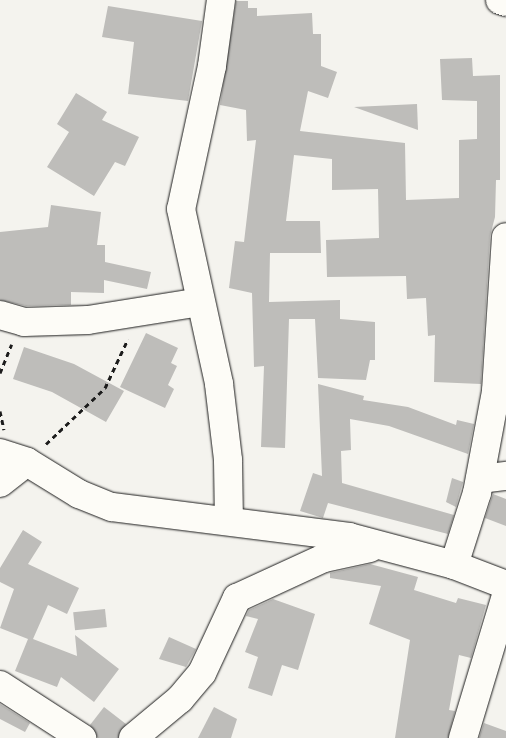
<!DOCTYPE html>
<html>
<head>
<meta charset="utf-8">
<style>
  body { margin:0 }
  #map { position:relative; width:506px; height:738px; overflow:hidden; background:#f4f3ee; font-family:Dekko,sans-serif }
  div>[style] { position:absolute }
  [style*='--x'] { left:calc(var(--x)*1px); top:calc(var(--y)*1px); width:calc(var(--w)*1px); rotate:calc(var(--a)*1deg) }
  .building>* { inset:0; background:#bebdba; transform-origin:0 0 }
  .path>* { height:3px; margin-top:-1.5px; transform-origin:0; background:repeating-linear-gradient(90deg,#1c1c1c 0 5px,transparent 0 9px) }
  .roads { filter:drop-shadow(0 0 1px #1c1c1c) drop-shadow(0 0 1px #1c1c1c) }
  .minor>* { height:28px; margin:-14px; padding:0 14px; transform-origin:14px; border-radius:14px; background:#fdfcf7 }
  span { translate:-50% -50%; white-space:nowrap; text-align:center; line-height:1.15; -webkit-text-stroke:4px #fdfcf7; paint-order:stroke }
</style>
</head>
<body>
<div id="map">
  <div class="building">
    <div style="clip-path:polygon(236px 1px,248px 1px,248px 8px,257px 8px,257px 16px,312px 13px,313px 34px,321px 34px,321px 66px,337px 72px,328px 98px,308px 91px,300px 131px,405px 143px,406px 200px,459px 198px,459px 140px,477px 139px,477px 101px,442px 100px,440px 59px,472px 58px,473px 76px,500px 75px,500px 180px,496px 180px,495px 217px,490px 236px,481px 384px,434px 382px,435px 335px,428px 336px,426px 298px,407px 299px,406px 276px,327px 277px,326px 240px,379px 238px,378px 189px,332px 190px,332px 159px,294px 155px,286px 221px,320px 221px,321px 253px,270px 253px,269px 302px,340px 300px,340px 319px,375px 322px,375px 360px,370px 360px,366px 380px,318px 378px,315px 319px,289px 319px,285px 448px,261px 447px,264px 366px,254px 367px,252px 293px,229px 288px,235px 241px,244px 242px,256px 140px,247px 141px,246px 110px,220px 105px)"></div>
    <div style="clip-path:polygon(108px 6px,202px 21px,188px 101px,128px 94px,134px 42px,102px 37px)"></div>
    <div style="clip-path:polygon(76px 93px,107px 112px,102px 120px,139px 137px,125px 166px,115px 162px,94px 196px,47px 167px,69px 132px,57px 124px)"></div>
    <div style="clip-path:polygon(417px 104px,418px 130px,354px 107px)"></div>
    <div style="clip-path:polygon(51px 205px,101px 212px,97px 245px,105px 245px,105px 262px,151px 272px,147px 289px,104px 280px,104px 293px,71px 292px,71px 305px,26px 306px,0 300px,0 232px,48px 227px)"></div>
    <div style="clip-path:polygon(146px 333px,178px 348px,171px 363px,177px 366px,168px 385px,174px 389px,165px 408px,120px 387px)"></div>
    <div style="clip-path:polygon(24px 347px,74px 364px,124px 391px,106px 422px,52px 392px,13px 379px)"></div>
    <div style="clip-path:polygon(318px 384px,364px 396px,363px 400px,408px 407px,456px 425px,457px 420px,474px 424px,468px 454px,389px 426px,350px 419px,351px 450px,341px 451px,342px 483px,454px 515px,448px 534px,328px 503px,323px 518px,300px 511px,313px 473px,322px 476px)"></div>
    <div style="clip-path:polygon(452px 478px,463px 482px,456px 507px,446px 502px)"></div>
    <div style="clip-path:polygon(493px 494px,506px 499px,506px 526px,485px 518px)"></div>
    <div style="clip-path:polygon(23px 530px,42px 542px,28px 564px,79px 588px,67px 614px,48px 605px,33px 639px,77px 656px,75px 635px,119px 669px,94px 702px,61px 677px,57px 687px,15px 671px,28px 639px,0 628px,14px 589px,0 582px,0 568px)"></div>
    <div style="clip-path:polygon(370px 564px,418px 577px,414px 590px,456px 603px,458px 598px,486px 605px,471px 658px,459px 655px,449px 710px,455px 711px,448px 738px,395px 738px,410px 640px,369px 624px,381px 586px,330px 578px,330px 573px)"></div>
    <div style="clip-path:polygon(273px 599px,315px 614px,298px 670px,282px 665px,272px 696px,248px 688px,258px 657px,245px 652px,258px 619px,246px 616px,249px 610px)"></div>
    <div style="left:105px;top:609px;width:18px;height:32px;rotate:84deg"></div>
    <div style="clip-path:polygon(169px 637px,196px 649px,186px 667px,159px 659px)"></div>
    <div style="clip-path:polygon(0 704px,30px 723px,25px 732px,0 719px)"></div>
    <div style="clip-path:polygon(104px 707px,126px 724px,118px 738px,98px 738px,90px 725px)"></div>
    <div style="clip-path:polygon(214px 707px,237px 719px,231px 738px,198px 738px)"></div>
    <div style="clip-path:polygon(484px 723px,506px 731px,506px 738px,479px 738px)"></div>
  </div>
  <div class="path">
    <div style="--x:0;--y:373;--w:31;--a:-68"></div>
    <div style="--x:0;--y:411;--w:19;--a:78"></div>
    <div style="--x:46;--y:444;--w:81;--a:-43.5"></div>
    <div style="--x:105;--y:388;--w:54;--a:-64.9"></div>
  </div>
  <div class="roads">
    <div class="minor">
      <div style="--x:221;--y:0;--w:67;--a:97.8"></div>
      <div style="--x:212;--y:66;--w:146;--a:102.2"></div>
      <div style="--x:181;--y:209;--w:179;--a:77.7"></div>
      <div style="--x:219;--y:384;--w:77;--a:83.2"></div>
      <div style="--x:228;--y:460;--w:61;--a:89.1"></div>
      <div style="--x:500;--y:0;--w:6;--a:18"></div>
      <div style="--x:0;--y:315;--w:25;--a:16"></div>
      <div style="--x:24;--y:322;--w:64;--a:-1.8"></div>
      <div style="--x:88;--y:320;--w:114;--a:-9.1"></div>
      <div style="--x:0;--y:453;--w:28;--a:18"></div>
      <div style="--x:27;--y:462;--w:61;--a:31.6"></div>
      <div style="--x:79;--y:494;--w:35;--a:22"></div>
      <div style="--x:112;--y:507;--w:239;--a:7.2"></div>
      <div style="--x:349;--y:537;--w:109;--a:14.9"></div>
      <div style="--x:454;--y:565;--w:56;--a:21"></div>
      <div style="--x:480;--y:479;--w:26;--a:-7"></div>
      <div style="--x:0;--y:483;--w:34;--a:-38"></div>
      <div style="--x:454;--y:565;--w:76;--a:-72.3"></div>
      <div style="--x:477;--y:493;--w:104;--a:-79.4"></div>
      <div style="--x:496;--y:391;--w:154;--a:-86.3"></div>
      <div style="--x:0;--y:685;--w:98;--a:32.9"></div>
      <div style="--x:133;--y:738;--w:61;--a:-39.7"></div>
      <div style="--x:180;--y:699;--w:34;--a:-50"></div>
      <div style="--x:202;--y:673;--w:83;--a:-65"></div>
      <div style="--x:237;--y:598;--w:96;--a:-24.7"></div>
      <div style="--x:324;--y:558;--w:47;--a:-12.3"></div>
      <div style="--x:463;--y:738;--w:148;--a:-73.2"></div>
    </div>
  </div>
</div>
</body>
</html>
